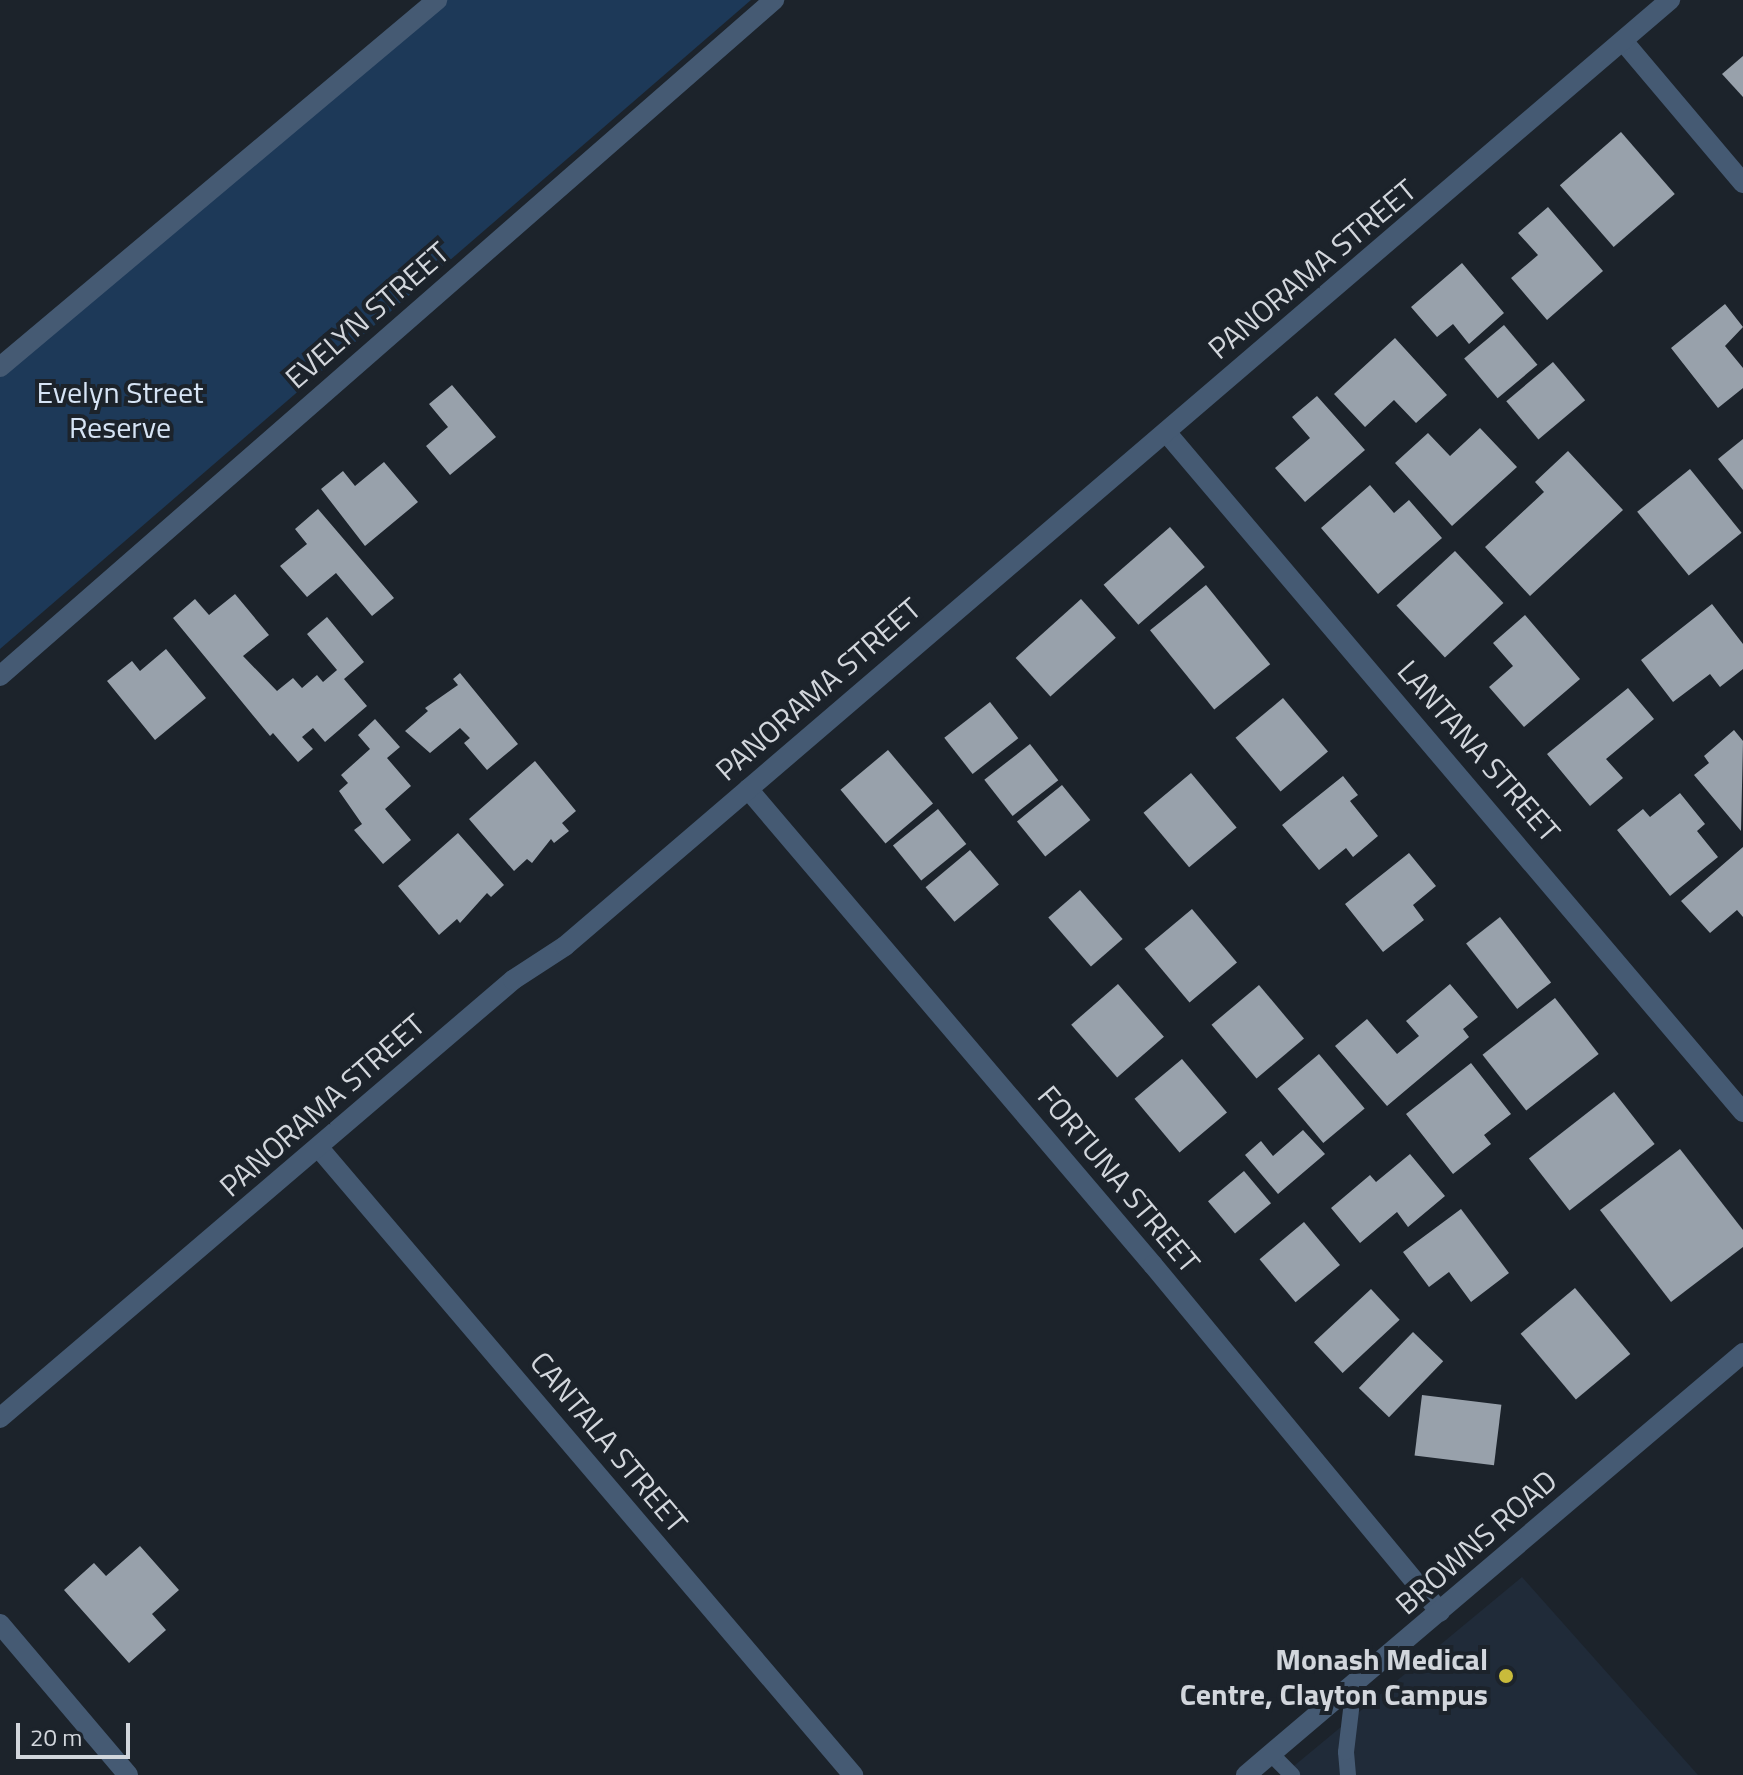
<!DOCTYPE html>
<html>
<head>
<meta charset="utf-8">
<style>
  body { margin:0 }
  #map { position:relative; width:1743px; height:1775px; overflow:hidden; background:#1c232b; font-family:"Titillium Web",sans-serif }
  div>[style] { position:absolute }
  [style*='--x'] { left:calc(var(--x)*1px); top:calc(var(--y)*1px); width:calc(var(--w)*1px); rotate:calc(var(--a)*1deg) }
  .built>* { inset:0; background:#202b39 }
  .green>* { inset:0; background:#1d3958 }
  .building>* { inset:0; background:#98a1ab; transform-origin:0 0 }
  .lane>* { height:16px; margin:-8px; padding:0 8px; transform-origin:8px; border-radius:8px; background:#455a73 }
  .street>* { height:20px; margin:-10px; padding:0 10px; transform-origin:10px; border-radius:10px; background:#455a73 }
  .dots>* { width:22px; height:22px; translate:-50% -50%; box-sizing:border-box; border:4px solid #1c232b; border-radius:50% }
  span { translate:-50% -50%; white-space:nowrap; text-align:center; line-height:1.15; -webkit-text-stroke:8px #1c232b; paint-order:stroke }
  .street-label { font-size:30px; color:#d2d6dc }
  .park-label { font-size:30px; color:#d6e4f5 }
  .poi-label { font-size:30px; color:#d2d6dc; font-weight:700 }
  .right { translate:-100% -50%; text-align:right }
  .scale { position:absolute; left:16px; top:1723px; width:114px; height:36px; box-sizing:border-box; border:4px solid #d2d6dc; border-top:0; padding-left:10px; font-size:24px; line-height:28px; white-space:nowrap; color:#d2d6dc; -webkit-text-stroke:6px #1c232b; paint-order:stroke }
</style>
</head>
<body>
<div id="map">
  <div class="built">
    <div style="clip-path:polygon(1522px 1577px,1698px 1775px,1283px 1775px)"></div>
  </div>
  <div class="green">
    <div style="clip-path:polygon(445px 0,751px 0,0 649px,0 377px)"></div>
  </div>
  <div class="building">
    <div style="clip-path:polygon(1743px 56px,1743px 97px,1722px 74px)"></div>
    <div style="left:1621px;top:132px;width:82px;height:81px;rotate:49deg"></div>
    <div style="clip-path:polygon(1548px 207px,1603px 271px,1547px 320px,1511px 278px,1538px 255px,1518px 233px)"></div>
    <div style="clip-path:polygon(1462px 263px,1504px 313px,1469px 344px,1453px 324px,1437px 337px,1411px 307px)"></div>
    <div style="clip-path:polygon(1725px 304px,1743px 327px,1725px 346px,1743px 368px,1743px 388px,1718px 408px,1671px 348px)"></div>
    <div style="left:1504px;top:325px;width:52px;height:52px;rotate:50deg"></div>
    <div style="clip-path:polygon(1395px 338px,1447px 395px,1416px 423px,1394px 400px,1365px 427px,1334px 394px)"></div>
    <div style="left:1553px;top:362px;width:50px;height:61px;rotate:50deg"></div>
    <div style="clip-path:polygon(452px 385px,496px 437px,450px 475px,426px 446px,448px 427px,429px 404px)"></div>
    <div style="clip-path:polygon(1317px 396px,1365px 450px,1305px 502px,1275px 468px,1310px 438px,1292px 417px)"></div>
    <div style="clip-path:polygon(1480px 428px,1517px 467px,1452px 526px,1395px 463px,1428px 433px,1450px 456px)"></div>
    <div style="clip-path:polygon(1743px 439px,1743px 490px,1718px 459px)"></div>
    <div style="clip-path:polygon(1568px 451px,1623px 510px,1530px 596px,1485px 547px,1544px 492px,1535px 482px)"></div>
    <div style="clip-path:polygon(384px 462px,418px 502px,365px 546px,321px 489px,343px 471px,355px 486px)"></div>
    <div style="left:1690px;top:469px;width:82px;height:68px;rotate:51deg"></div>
    <div style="clip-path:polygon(1370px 485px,1394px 513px,1409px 500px,1442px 538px,1378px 594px,1321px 528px)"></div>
    <div style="clip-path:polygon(318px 509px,394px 598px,372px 616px,336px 573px,307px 597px,280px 566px,307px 544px,295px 529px)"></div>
    <div style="left:1170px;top:527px;width:53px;height:88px;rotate:49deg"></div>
    <div style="left:1455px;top:551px;width:71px;height:80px;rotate:47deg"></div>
    <div style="left:1206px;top:585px;width:102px;height:72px;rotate:51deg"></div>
    <div style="clip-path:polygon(235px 594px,269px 635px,243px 656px,277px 691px,293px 678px,302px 688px,317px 675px,323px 682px,337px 670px,307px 634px,327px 617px,364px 662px,344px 679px,367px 706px,325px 742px,313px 728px,302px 737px,313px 749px,298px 762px,273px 733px,270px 736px,173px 618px,195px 599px,209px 615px)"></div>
    <div style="left:1081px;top:599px;width:52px;height:88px;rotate:48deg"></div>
    <div style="clip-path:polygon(1712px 604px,1743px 644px,1743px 669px,1720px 687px,1710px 674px,1673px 702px,1641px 660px)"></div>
    <div style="clip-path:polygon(1525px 615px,1580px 679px,1524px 727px,1489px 687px,1513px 666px,1493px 643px)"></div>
    <div style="clip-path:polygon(166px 649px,206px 698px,155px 740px,107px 681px,132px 661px,140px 671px)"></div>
    <div style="clip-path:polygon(460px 673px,518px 744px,487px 770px,464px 743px,470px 738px,460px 728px,430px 753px,405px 731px,428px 711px,425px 708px,458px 685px,453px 679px)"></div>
    <div style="clip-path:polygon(1628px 688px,1654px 719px,1606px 759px,1623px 778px,1590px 806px,1547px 754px)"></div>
    <div style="left:1283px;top:698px;width:70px;height:62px;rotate:50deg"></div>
    <div style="left:990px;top:702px;width:46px;height:58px;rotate:52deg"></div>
    <div style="clip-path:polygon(375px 719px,400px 747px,387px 758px,411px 786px,385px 809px,411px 840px,383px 864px,354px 830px,362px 824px,339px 791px,348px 783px,341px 775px,370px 749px,358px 735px)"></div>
    <div style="clip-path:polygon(1734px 730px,1743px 741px,1741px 831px,1694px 775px,1709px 763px,1704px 756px)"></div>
    <div style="left:1030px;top:744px;width:46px;height:58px;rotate:52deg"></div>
    <div style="left:888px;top:750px;width:70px;height:62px;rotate:50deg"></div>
    <div style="clip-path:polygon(535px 761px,576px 811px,562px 823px,569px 831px,554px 843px,551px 839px,532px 863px,527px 859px,514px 871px,469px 819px)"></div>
    <div style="left:1191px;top:773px;width:71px;height:62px;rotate:50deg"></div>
    <div style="clip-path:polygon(1343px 776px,1358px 795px,1350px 801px,1378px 836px,1353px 857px,1346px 848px,1319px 870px,1282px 825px)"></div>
    <div style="left:1062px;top:785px;width:45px;height:58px;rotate:51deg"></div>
    <div style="clip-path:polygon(1680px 793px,1705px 824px,1697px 831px,1718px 857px,1670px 896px,1617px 830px,1643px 809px,1650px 817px)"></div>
    <div style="left:938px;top:809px;width:45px;height:58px;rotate:51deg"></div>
    <div style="clip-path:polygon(458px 833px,504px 885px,491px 897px,487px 893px,460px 923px,457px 919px,439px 935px,398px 886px)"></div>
    <div style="clip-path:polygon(1743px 847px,1743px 917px,1737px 910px,1710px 933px,1681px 901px)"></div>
    <div style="left:970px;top:850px;width:45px;height:58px;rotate:50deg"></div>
    <div style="clip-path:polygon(1409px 853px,1436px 886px,1413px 905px,1424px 920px,1383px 952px,1345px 904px)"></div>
    <div style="left:1080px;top:890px;width:65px;height:42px;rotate:49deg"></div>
    <div style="left:1192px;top:909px;width:70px;height:62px;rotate:50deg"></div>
    <div style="left:1500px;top:917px;width:83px;height:43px;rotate:52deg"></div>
    <div style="left:1118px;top:984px;width:70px;height:62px;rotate:49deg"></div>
    <div style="clip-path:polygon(1450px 984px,1478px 1017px,1463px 1029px,1469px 1037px,1387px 1106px,1335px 1046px,1367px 1019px,1397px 1054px,1419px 1036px,1406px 1021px)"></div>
    <div style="left:1259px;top:985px;width:70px;height:62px;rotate:50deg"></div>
    <div style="left:1555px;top:998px;width:71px;height:92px;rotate:52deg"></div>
    <div style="left:1319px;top:1054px;width:71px;height:54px;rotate:50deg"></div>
    <div style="left:1182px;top:1059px;width:70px;height:62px;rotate:50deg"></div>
    <div style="clip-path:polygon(1471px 1063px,1511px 1114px,1484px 1135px,1491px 1144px,1453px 1174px,1406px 1114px)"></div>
    <div style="left:1614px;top:1092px;width:66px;height:108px;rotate:52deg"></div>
    <div style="clip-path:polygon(1303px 1130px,1325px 1154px,1278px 1194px,1245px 1155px,1261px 1141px,1273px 1156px)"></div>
    <div style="clip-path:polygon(1680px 1149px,1743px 1230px,1743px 1247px,1671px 1302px,1600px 1210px)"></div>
    <div style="clip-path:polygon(1410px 1154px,1445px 1196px,1408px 1227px,1397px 1212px,1360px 1243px,1331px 1208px,1370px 1175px,1376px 1182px)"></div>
    <div style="left:1244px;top:1171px;width:42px;height:47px;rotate:50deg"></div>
    <div style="clip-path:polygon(1461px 1209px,1509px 1273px,1471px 1302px,1449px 1272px,1429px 1287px,1403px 1252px)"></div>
    <div style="left:1304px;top:1222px;width:56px;height:58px;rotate:50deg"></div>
    <div style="left:1575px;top:1288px;width:86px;height:71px;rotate:50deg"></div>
    <div style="left:1371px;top:1289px;width:42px;height:78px;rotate:47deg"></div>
    <div style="left:1413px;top:1332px;width:42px;height:78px;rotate:44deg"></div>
    <div style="left:1422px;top:1395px;width:80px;height:61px;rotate:7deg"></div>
    <div style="clip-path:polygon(140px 1546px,179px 1590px,152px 1614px,166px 1630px,129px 1663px,64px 1590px,94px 1563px,106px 1576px)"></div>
  </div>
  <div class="lane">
    <div style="--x:1271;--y:1754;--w:30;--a:45"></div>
    <div style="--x:1348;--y:1775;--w:23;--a:-95"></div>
    <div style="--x:1346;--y:1752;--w:67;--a:-83.2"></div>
  </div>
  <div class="street">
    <div style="--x:1623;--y:41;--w:186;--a:49.8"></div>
    <div style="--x:0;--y:367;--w:571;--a:-40.02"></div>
    <div style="--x:1166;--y:432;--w:892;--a:49.68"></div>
    <div style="--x:0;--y:676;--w:1028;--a:-41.13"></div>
    <div style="--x:748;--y:789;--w:625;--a:49.61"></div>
    <div style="--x:1153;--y:1265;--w:450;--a:50.4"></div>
    <div style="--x:319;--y:1148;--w:824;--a:49.58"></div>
    <div style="--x:0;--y:1418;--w:675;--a:-40.49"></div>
    <div style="--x:513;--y:980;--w:62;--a:-33.2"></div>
    <div style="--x:565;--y:946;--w:1455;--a:-40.57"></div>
    <div style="--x:0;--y:1624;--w:198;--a:49.7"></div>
    <div style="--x:1246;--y:1775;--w:652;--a:-40.33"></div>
  </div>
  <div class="dots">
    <div style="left:1506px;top:1676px;background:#c9bb3b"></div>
  </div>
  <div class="street-label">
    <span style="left:1312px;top:269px;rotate:-40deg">PANORAMA STREET</span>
    <span style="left:367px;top:315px;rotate:-41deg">EVELYN STREET</span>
    <span style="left:818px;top:689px;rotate:-41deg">PANORAMA STREET</span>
    <span style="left:1479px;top:751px;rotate:49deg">LANTANA STREET</span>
    <span style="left:322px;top:1105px;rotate:-41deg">PANORAMA STREET</span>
    <span style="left:1119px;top:1179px;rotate:50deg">FORTUNA STREET</span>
    <span style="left:609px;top:1442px;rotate:50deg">CANTALA STREET</span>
    <span style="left:1476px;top:1542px;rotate:-41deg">BROWNS ROAD</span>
  </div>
  <div class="park-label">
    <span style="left:120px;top:409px">Evelyn Street<br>Reserve</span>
  </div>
  <div class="poi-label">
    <span class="right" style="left:1488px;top:1676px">Monash Medical<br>Centre, Clayton Campus</span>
  </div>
  <div class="scale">20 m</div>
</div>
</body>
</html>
